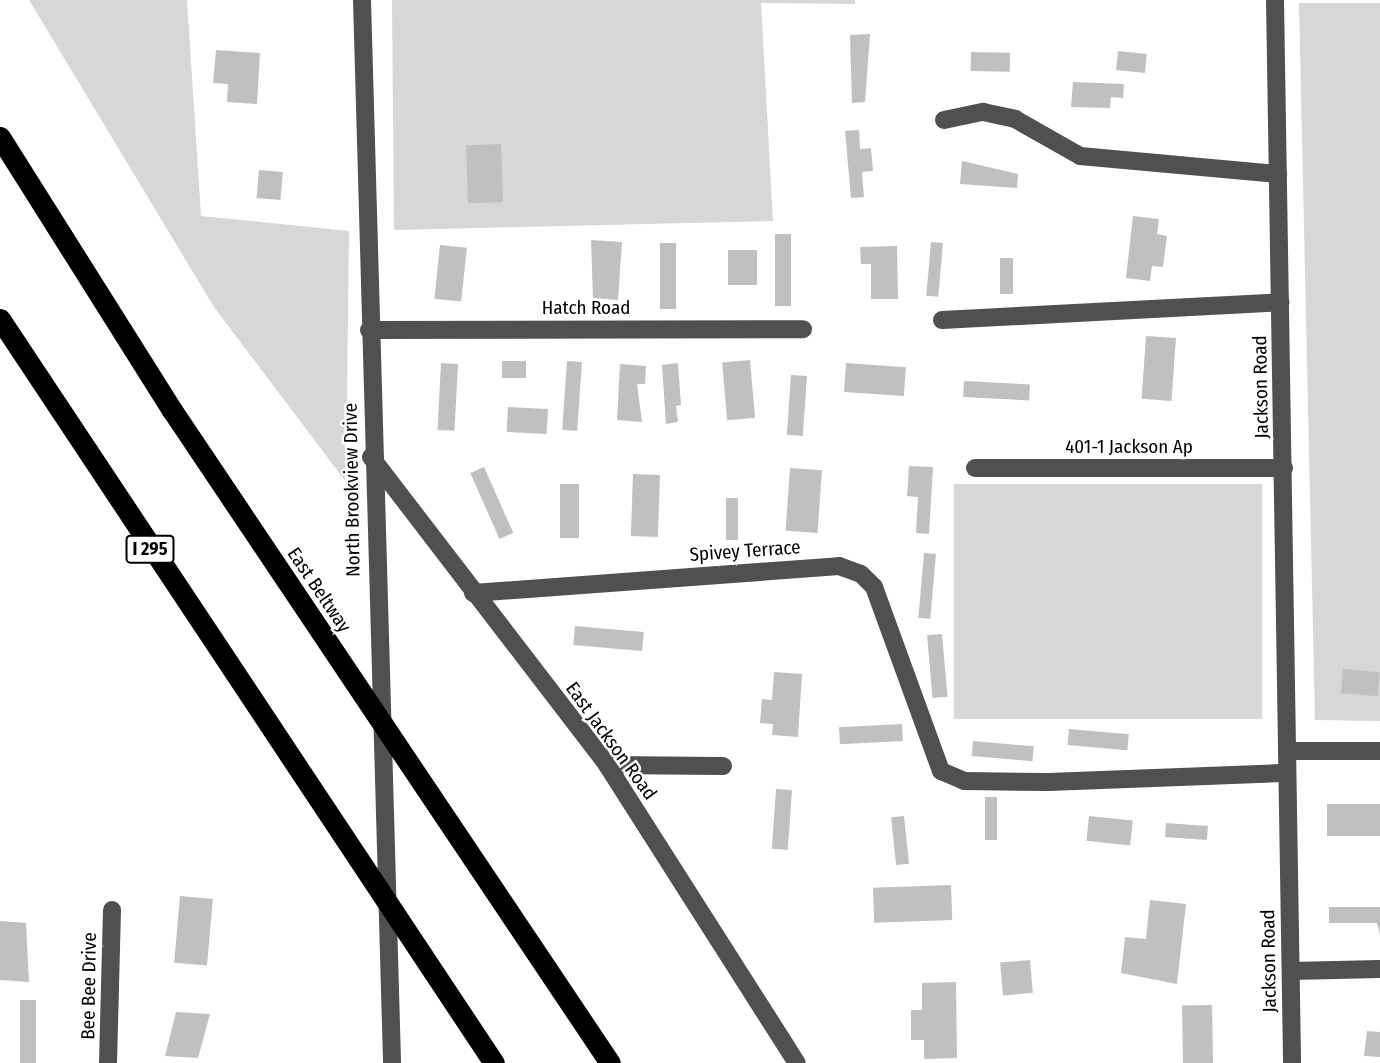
<!DOCTYPE html>
<html>
<head>
<meta charset="utf-8">
<style>
  body { margin:0 }
  #map { position:relative; width:1380px; height:1063px; overflow:hidden; background:#fff; font-family:"Fira Sans Condensed",sans-serif }
  div>[style] { position:absolute }
  [style*='--x'] { left:calc(var(--x)*1px); top:calc(var(--y)*1px); width:calc(var(--w)*1px); rotate:calc(var(--a)*1deg) }
  .green>* { inset:0; background:#d7d7d7; transform-origin:0 0 }
  .building>* { inset:0; background:#c0c0c0; transform-origin:0 0 }
  .minor>* { height:18px; margin:-9px; padding:0 9px; transform-origin:9px; border-radius:9px; background:#505050 }
  .highway>* { height:21px; margin:-10.5px; padding:0 10.5px; transform-origin:10.5px; border-radius:10.5px; background:#000 }
  span { translate:-50% -50%; white-space:nowrap; text-align:center; line-height:1.15; -webkit-text-stroke:5px #fff; paint-order:stroke }
  .shield-label span { padding:2px 5px; background:#fff; border:2px solid; border-radius:5px; -webkit-text-stroke-width:0 }
  .shield-label { font-size:18px; color:#000; font-weight:700 }
  .street-label { font-size:19px; color:#000 }
</style>
</head>
<body>
<div id="map">
  <div class="green">
    <div style="clip-path:polygon(29px 0,187px 0,201px 216px,349px 231px,346px 482px,214px 307px)"></div>
    <div style="clip-path:polygon(392px 0,855px 0,855px 4px,761px 3px,773px 221px,394px 230px)"></div>
    <div style="clip-path:polygon(1299px 3px,1380px 3px,1380px 721px,1315px 720px)"></div>
    <div style="left:954px;top:484px;width:308px;height:235px"></div>
  </div>
  <div class="building">
    <div style="clip-path:polygon(870px 34px,865px 102px,852px 103px,850px 35px)"></div>
    <div style="clip-path:polygon(216px 50px,260px 53px,257px 104px,227px 102px,228px 84px,213px 83px)"></div>
    <div style="left:1118px;top:51px;width:29px;height:19px;rotate:6deg"></div>
    <div style="left:971px;top:52px;width:39px;height:19px;rotate:1deg"></div>
    <div style="clip-path:polygon(1073px 82px,1124px 84px,1123px 98px,1111px 97px,1110px 108px,1071px 107px)"></div>
    <div style="clip-path:polygon(859px 130px,860px 149px,871px 148px,873px 171px,862px 172px,864px 197px,851px 198px,845px 131px)"></div>
    <div style="left:501px;top:144px;width:58px;height:35px;rotate:88deg"></div>
    <div style="clip-path:polygon(962px 161px,1018px 174px,1017px 188px,960px 184px)"></div>
    <div style="left:259px;top:170px;width:24px;height:28px;rotate:5deg"></div>
    <div style="clip-path:polygon(1133px 216px,1159px 219px,1157px 234px,1167px 236px,1163px 267px,1152px 266px,1150px 281px,1126px 278px)"></div>
    <div style="left:775px;top:234px;width:16px;height:72px"></div>
    <div style="clip-path:polygon(591px 240px,622px 242px,618px 300px,593px 298px)"></div>
    <div style="left:931px;top:242px;width:12px;height:54px;rotate:5deg"></div>
    <div style="left:660px;top:243px;width:16px;height:66px"></div>
    <div style="left:440px;top:245px;width:27px;height:54px;rotate:6deg"></div>
    <div style="clip-path:polygon(897px 246px,898px 299px,871px 299px,871px 264px,861px 264px,860px 247px)"></div>
    <div style="left:728px;top:250px;width:29px;height:35px"></div>
    <div style="left:1000px;top:258px;width:13px;height:36px"></div>
    <div style="left:1146px;top:336px;width:30px;height:63px;rotate:4deg"></div>
    <div style="left:750px;top:360px;width:58px;height:28px;rotate:85deg"></div>
    <div style="left:502px;top:361px;width:24px;height:17px"></div>
    <div style="left:567px;top:361px;width:15px;height:69px;rotate:4deg"></div>
    <div style="left:441px;top:363px;width:17px;height:67px;rotate:3deg"></div>
    <div style="clip-path:polygon(678px 363px,681px 405px,676px 406px,678px 422px,666px 424px,662px 365px)"></div>
    <div style="left:846px;top:363px;width:60px;height:29px;rotate:4deg"></div>
    <div style="clip-path:polygon(620px 364px,646px 366px,645px 384px,637px 384px,642px 422px,617px 420px)"></div>
    <div style="left:791px;top:375px;width:16px;height:60px;rotate:4deg"></div>
    <div style="left:964px;top:381px;width:66px;height:16px;rotate:3deg"></div>
    <div style="left:508px;top:407px;width:40px;height:25px;rotate:3deg"></div>
    <div style="clip-path:polygon(909px 466px,933px 467px,929px 534px,916px 533px,918px 497px,907px 496px)"></div>
    <div style="left:484px;top:467px;width:72px;height:15px;rotate:66deg"></div>
    <div style="left:790px;top:468px;width:32px;height:63px;rotate:4deg"></div>
    <div style="left:633px;top:474px;width:27px;height:62px;rotate:2deg"></div>
    <div style="left:560px;top:484px;width:19px;height:54px"></div>
    <div style="left:726px;top:498px;width:12px;height:42px"></div>
    <div style="left:924px;top:553px;width:12px;height:65px;rotate:5deg"></div>
    <div style="left:575px;top:626px;width:69px;height:19px;rotate:5deg"></div>
    <div style="left:942px;top:634px;width:63px;height:15px;rotate:85deg"></div>
    <div style="left:1343px;top:669px;width:37px;height:24px;rotate:5deg"></div>
    <div style="clip-path:polygon(774px 672px,802px 674px,798px 737px,772px 735px,773px 724px,760px 723px,762px 699px,772px 700px)"></div>
    <div style="left:902px;top:724px;width:17px;height:63px;rotate:87deg"></div>
    <div style="left:1069px;top:729px;width:60px;height:16px;rotate:5deg"></div>
    <div style="left:973px;top:741px;width:61px;height:15px;rotate:5deg"></div>
    <div style="left:776px;top:789px;width:16px;height:60px;rotate:4deg"></div>
    <div style="left:985px;top:797px;width:12px;height:43px"></div>
    <div style="left:1327px;top:804px;width:53px;height:32px"></div>
    <div style="left:904px;top:816px;width:48px;height:13px;rotate:84deg"></div>
    <div style="left:1089px;top:816px;width:44px;height:25px;rotate:6deg"></div>
    <div style="left:1166px;top:823px;width:42px;height:14px;rotate:4deg"></div>
    <div style="left:951px;top:885px;width:35px;height:78px;rotate:88deg"></div>
    <div style="left:180px;top:896px;width:33px;height:67px;rotate:5deg"></div>
    <div style="clip-path:polygon(1150px 900px,1186px 904px,1177px 984px,1121px 973px,1125px 937px,1146px 939px)"></div>
    <div style="clip-path:polygon(1329px 907px,1380px 907px,1380px 935px,1377px 923px,1329px 923px)"></div>
    <div style="clip-path:polygon(0 921px,26px 923px,29px 982px,0 980px)"></div>
    <div style="left:1030px;top:960px;width:33px;height:30px;rotate:85deg"></div>
    <div style="clip-path:polygon(956px 982px,957px 1058px,924px 1059px,924px 1040px,911px 1040px,911px 1010px,922px 1010px,922px 983px)"></div>
    <div style="left:20px;top:1000px;width:16px;height:63px"></div>
    <div style="left:1212px;top:1005px;width:58px;height:30px;rotate:89deg"></div>
    <div style="clip-path:polygon(176px 1012px,210px 1014px,198px 1058px,165px 1056px)"></div>
    <div style="clip-path:polygon(1367px 1031px,1380px 1032px,1380px 1057px,1364px 1056px)"></div>
  </div>
  <div class="minor">
    <div style="--x:362;--y:0;--w:1063;--a:88.38"></div>
    <div style="--x:1275;--y:0;--w:1063;--a:89.08"></div>
    <div style="--x:944;--y:120;--w:40;--a:-12"></div>
    <div style="--x:983;--y:112;--w:33;--a:12"></div>
    <div style="--x:1015;--y:119;--w:75;--a:29.6"></div>
    <div style="--x:1080;--y:156;--w:199;--a:5.2"></div>
    <div style="--x:942;--y:320;--w:339;--a:-3"></div>
    <div style="--x:369;--y:330;--w:434;--a:-0.1"></div>
    <div style="--x:371;--y:457;--w:388;--a:52.5"></div>
    <div style="--x:607;--y:765;--w:353;--a:57.5"></div>
    <div style="--x:975;--y:468;--w:309;--a:0"></div>
    <div style="--x:473;--y:593;--w:367;--a:-4.2"></div>
    <div style="--x:839;--y:566;--w:23;--a:20"></div>
    <div style="--x:861;--y:574;--w:18;--a:45"></div>
    <div style="--x:874;--y:587;--w:196;--a:70"></div>
    <div style="--x:941;--y:771;--w:25;--a:23"></div>
    <div style="--x:964;--y:781;--w:85;--a:0.7"></div>
    <div style="--x:1049;--y:782;--w:238;--a:-2.2"></div>
    <div style="--x:1287;--y:751;--w:93;--a:0"></div>
    <div style="--x:607;--y:765;--w:116;--a:0.5"></div>
    <div style="--x:1291;--y:971;--w:89;--a:-1.3"></div>
    <div style="--x:108;--y:1063;--w:153;--a:-88.5"></div>
  </div>
  <div class="highway">
    <div style="--x:0;--y:137;--w:323;--a:57.8"></div>
    <div style="--x:172;--y:410;--w:786;--a:56.15"></div>
    <div style="--x:0;--y:319;--w:893;--a:56.42"></div>
  </div>
  <div class="shield-label">
    <span style="left:150px;top:549px">I 295</span>
  </div>
  <div class="street-label">
    <span style="left:586px;top:308px">Hatch Road</span>
    <span style="left:1261px;top:387px;rotate:-91deg">Jackson Road</span>
    <span style="left:1129px;top:447px">401-1 Jackson Ap</span>
    <span style="left:352px;top:490px;rotate:-91deg">North Brookview Drive</span>
    <span style="left:745px;top:551px;rotate:-4deg">Spivey Terrace</span>
    <span style="left:319px;top:590px;rotate:56deg">East Beltway</span>
    <span style="left:611px;top:741px;rotate:54deg">East Jackson Road</span>
    <span style="left:1269px;top:961px;rotate:-91deg">Jackson Road</span>
    <span style="left:89px;top:986px;rotate:-89deg">Bee Bee Drive</span>
  </div>
</div>
</body>
</html>
